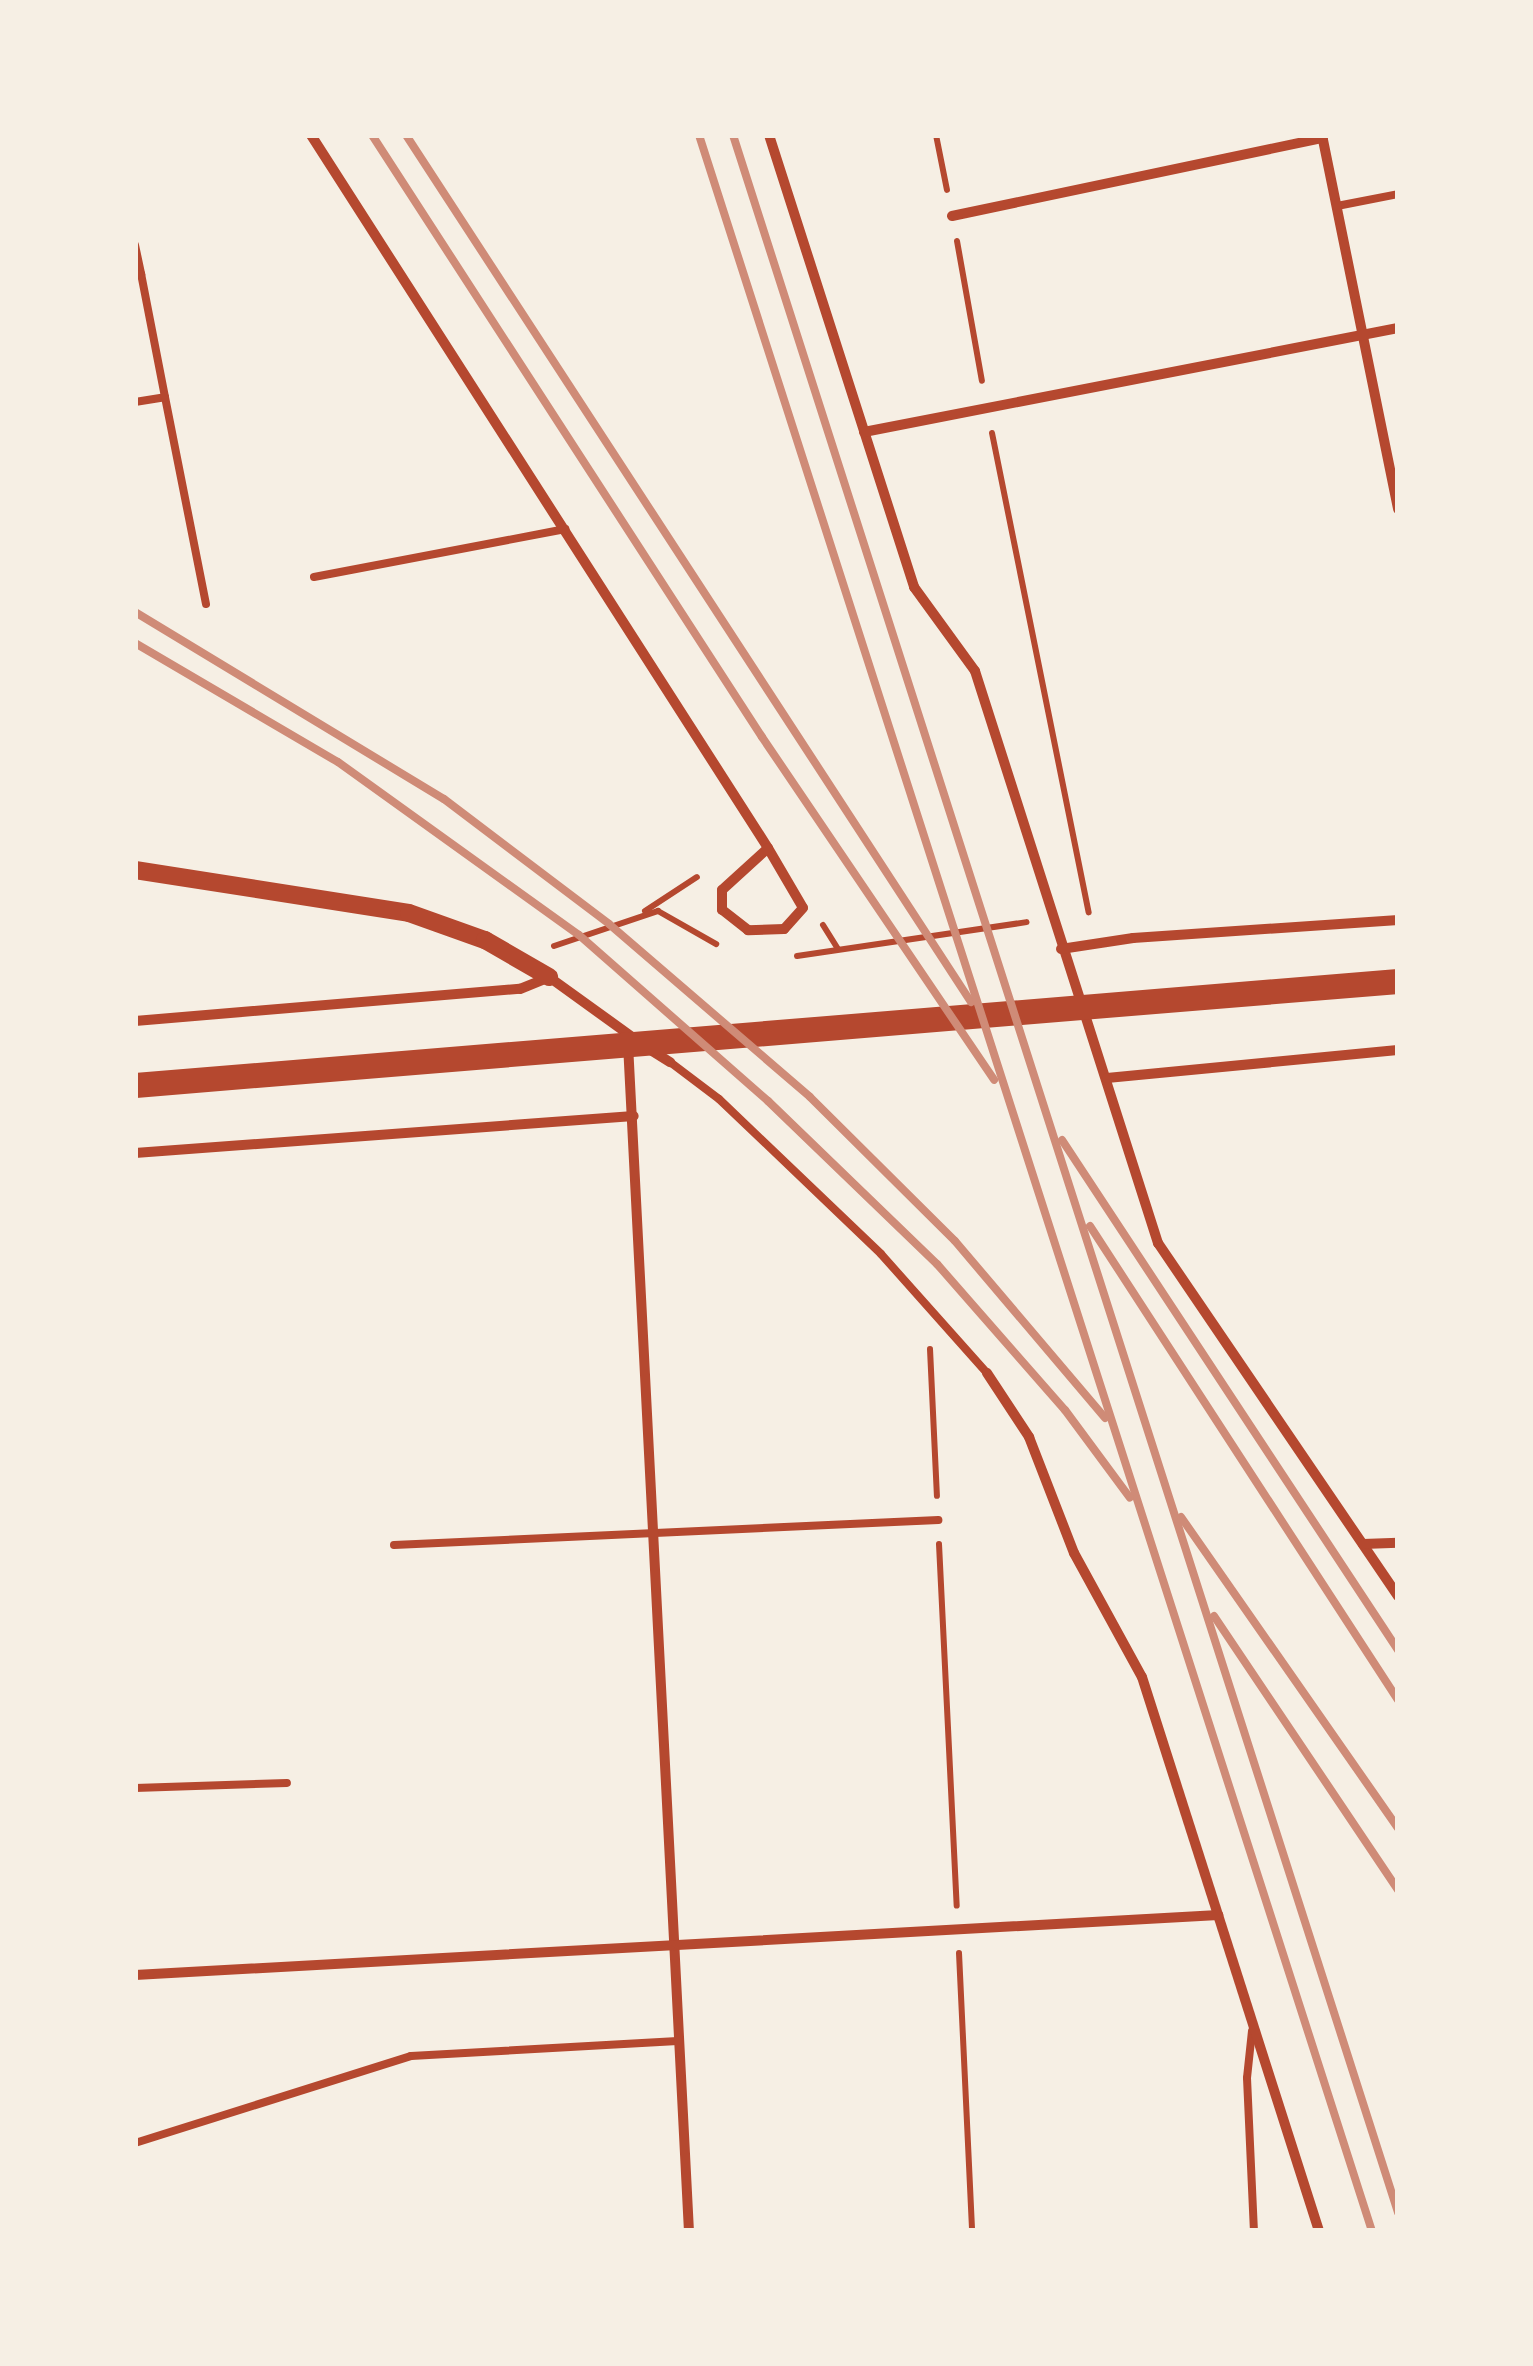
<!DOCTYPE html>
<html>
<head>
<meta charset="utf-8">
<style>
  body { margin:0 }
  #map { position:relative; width:1533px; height:2366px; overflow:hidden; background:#f6efe4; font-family:"Open Sans",sans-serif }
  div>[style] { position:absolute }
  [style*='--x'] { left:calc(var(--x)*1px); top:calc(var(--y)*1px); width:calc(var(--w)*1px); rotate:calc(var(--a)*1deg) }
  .path>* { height:6px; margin:-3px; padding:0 3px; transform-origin:3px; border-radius:3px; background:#b5482f }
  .service>* { height:8px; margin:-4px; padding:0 4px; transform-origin:4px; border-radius:4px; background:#b5482f }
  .minor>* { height:10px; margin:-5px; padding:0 5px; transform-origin:5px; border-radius:5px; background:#b5482f }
  .tertiary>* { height:18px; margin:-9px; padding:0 9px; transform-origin:9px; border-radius:9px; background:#b5482f }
  .primary>* { height:25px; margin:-12.5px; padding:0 12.5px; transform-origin:12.5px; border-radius:12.5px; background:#b5482f }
  .rail>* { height:8px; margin:-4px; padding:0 4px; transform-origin:4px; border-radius:4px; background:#cf8b77 }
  span { translate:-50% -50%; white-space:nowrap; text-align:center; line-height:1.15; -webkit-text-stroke:10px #f6efe4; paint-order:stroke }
  .frame { position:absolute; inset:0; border:138px solid #f6efe4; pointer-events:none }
</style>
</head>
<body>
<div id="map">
  <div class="path">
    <div style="--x:936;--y:135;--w:56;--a:78.7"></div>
    <div style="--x:957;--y:241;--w:142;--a:79.9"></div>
    <div style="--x:992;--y:433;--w:489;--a:78.6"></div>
    <div style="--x:645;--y:911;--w:62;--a:-33.2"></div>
    <div style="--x:823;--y:925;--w:28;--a:58"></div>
    <div style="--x:554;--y:946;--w:110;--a:-18.6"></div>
    <div style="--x:658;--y:911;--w:67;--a:29.6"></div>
    <div style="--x:797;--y:956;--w:232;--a:-8.4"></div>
    <div style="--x:930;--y:1349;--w:147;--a:87.3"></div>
    <div style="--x:939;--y:1544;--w:362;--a:87.2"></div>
    <div style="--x:959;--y:1953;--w:278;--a:87.3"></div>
  </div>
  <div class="service">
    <div style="--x:1337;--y:206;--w:62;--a:-11.1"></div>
    <div style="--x:135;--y:245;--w:30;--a:78"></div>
    <div style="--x:141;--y:274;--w:6;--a:162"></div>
    <div style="--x:165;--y:397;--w:211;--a:78.8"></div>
    <div style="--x:135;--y:402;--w:30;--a:-9"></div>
    <div style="--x:165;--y:397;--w:125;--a:-101"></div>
    <div style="--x:314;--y:577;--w:256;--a:-10.8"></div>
    <div style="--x:670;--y:1062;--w:61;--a:37.1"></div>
    <div style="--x:719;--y:1099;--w:224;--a:43.7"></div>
    <div style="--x:881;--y:1254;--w:159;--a:48.3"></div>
    <div style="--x:394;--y:1545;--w:545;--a:-2.63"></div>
    <div style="--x:135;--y:1788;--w:152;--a:-1.9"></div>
    <div style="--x:1252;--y:2031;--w:47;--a:96.1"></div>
    <div style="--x:1247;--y:2078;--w:153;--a:87.4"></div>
    <div style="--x:135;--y:2143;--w:289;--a:-17.5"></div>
    <div style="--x:411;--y:2056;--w:267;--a:-3.2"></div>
  </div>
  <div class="minor">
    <div style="--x:311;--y:135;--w:847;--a:57.34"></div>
    <div style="--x:769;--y:135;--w:475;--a:72.2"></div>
    <div style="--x:914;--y:587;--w:104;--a:54"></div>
    <div style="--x:975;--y:671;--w:601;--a:72.26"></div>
    <div style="--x:1158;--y:1243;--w:427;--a:55.8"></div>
    <div style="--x:1322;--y:135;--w:382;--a:78.5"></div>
    <div style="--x:952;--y:216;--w:379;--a:-11.9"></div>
    <div style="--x:864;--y:432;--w:544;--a:-11.02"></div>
    <div style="--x:768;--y:848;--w:69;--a:59.7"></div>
    <div style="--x:803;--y:908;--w:28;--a:132"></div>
    <div style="--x:784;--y:929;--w:36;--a:178"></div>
    <div style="--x:748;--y:930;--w:33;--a:-142"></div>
    <div style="--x:722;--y:910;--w:20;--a:-90"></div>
    <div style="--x:722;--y:890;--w:62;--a:-42.4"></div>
    <div style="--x:1061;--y:949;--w:73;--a:-8.7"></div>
    <div style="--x:1133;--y:938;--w:266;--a:-3.9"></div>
    <div style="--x:135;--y:1021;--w:386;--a:-4.8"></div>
    <div style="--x:520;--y:989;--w:31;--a:-22"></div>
    <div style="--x:549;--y:977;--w:106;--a:35.8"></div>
    <div style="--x:628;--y:1044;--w:1189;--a:87.06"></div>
    <div style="--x:649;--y:1049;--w:25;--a:32"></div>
    <div style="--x:1107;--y:1078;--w:292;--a:-5.5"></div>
    <div style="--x:135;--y:1153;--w:500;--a:-4.24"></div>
    <div style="--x:987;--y:1373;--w:77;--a:56.7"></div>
    <div style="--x:1029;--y:1437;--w:124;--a:68.8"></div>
    <div style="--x:1074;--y:1553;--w:141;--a:61.3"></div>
    <div style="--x:1142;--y:1677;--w:582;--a:72.28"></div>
    <div style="--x:1363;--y:1544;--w:35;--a:-2"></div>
    <div style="--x:135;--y:1975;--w:1085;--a:-3.17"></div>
  </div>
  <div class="tertiary">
    <div style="--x:135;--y:870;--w:277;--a:8.9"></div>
    <div style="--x:409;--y:913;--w:81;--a:19.6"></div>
    <div style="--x:485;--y:940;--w:74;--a:30"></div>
  </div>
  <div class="primary">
    <div style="--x:135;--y:1085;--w:1267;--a:-4.71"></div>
  </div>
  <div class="rail">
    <div style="--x:372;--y:135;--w:717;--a:57.06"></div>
    <div style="--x:762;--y:737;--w:414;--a:55.9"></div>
    <div style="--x:406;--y:135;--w:1035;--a:56.91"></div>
    <div style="--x:699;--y:135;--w:2201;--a:72.2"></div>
    <div style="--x:733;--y:135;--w:2182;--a:72.25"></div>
    <div style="--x:135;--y:612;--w:361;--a:31.2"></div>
    <div style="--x:444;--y:799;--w:207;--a:37.1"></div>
    <div style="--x:609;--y:924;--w:265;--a:40.7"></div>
    <div style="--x:810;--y:1097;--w:204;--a:44.8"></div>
    <div style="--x:955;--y:1241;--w:232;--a:49.7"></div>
    <div style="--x:135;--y:643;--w:235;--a:30.4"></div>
    <div style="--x:338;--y:762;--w:297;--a:35.7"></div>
    <div style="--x:579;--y:935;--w:252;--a:41.3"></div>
    <div style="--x:768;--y:1101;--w:235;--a:44"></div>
    <div style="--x:937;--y:1264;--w:194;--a:48.8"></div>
    <div style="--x:1065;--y:1410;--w:109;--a:53.5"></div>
    <div style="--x:1062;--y:1140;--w:611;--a:56.62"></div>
    <div style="--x:1090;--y:1226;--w:565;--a:56.98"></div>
    <div style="--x:1181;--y:1517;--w:379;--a:55.1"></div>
    <div style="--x:1214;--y:1616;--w:330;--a:56.1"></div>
  </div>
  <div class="frame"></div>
</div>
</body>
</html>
